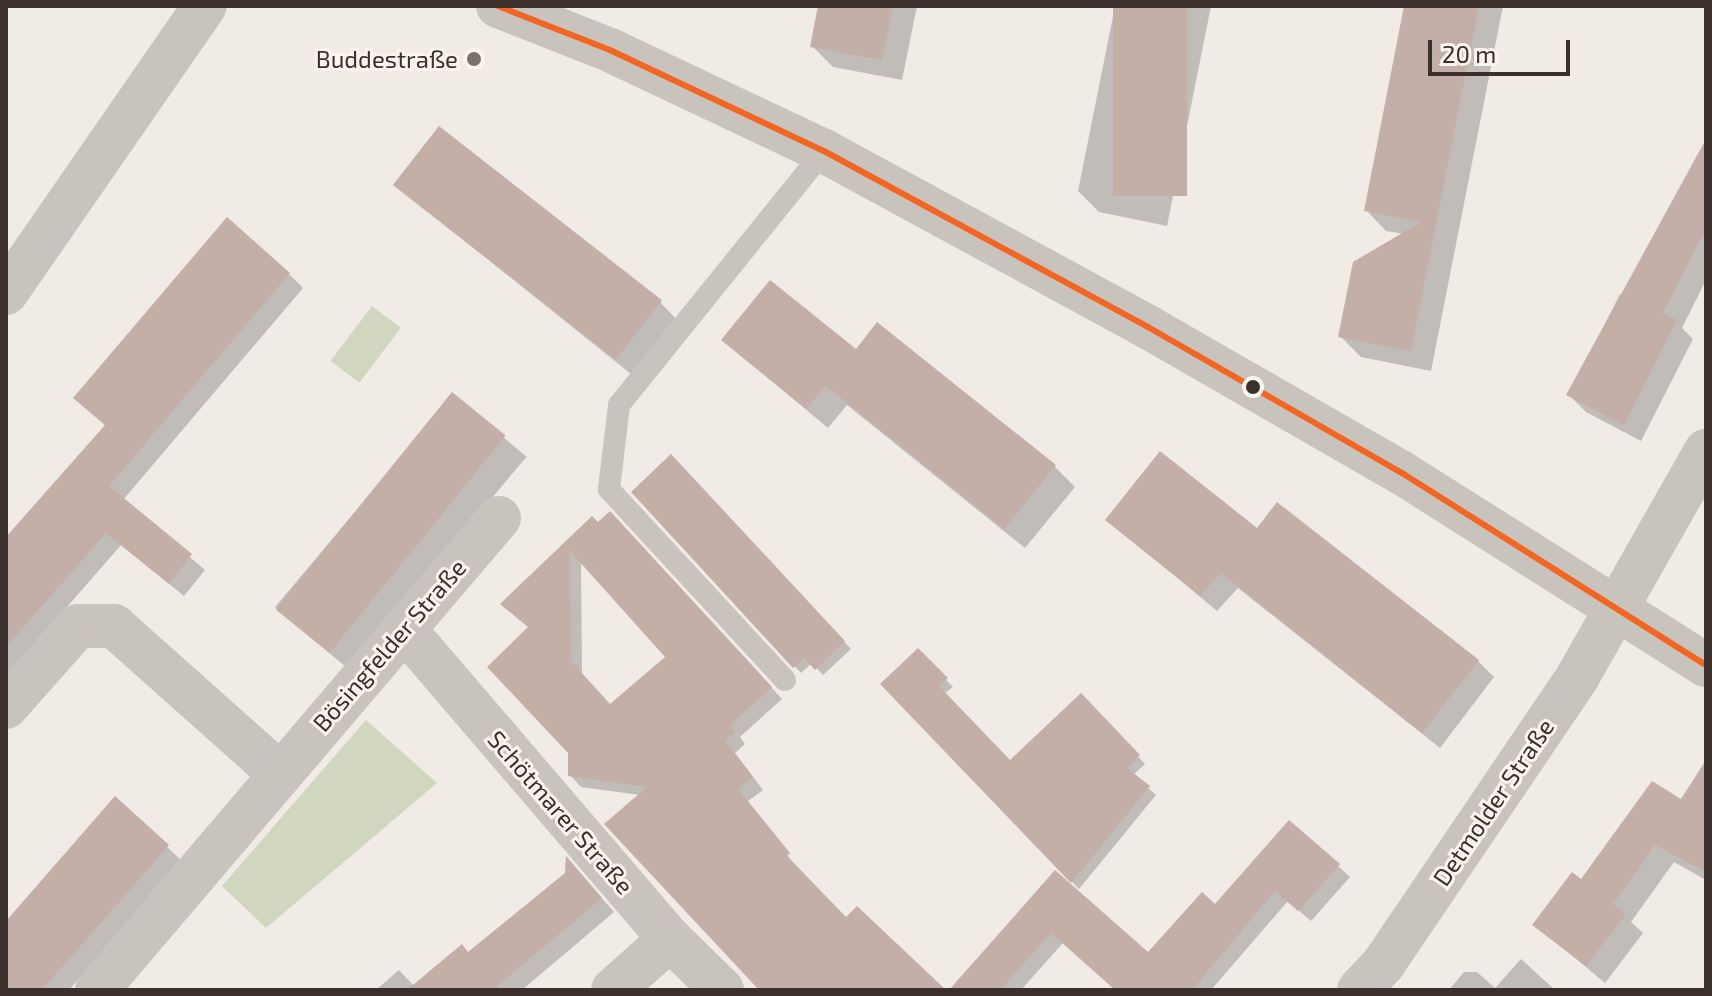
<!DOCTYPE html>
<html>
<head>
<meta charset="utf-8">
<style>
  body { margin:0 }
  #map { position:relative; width:1712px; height:996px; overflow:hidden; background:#f0ebe5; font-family:"Exo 2",sans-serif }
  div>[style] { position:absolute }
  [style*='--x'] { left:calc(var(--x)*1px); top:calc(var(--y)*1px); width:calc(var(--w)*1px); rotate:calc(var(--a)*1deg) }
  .green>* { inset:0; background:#d1d6bf; transform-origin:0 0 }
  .shadow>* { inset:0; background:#0003; transform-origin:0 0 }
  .building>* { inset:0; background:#c3afa7; transform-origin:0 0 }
  .service>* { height:22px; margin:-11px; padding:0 11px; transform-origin:11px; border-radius:11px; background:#c9c3be }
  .minor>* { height:44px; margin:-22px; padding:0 22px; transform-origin:22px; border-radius:22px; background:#c9c3be }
  .bus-1>* { height:6px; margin:-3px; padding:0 3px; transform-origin:3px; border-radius:3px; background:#f26522 }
  .dots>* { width:22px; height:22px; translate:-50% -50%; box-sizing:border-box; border:4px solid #fbf5ee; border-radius:50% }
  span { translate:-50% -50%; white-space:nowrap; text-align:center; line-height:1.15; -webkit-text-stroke:6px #fbf5ee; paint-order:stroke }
  .poi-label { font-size:24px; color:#3b302b }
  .right { translate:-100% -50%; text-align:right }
  .street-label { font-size:24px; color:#3b302b }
  .frame { position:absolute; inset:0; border:8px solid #3b302b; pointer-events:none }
  .scale { position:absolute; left:1428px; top:40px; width:142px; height:36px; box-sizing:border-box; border:4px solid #3b302b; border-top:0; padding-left:10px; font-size:24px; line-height:28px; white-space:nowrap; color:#3b302b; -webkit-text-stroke:6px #fbf5ee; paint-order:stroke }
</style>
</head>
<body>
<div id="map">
  <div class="green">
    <div style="left:372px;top:306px;width:36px;height:69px;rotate:37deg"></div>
    <div style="clip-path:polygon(366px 720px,437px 783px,266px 928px,222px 886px)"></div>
  </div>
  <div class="shadow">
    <div style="clip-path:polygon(820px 6px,917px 6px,902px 80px,833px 67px,812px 46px)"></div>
    <div style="clip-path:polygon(1115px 6px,1211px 6px,1167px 226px,1099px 212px,1078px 191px)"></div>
    <div style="clip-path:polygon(1406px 6px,1503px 6px,1431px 371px,1361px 357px,1340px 336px,1404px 234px,1386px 231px,1366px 210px)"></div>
    <div style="clip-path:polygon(1706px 142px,1706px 280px,1682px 328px,1693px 339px,1641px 441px,1586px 412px,1569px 395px,1620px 294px,1627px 297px)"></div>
    <div style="clip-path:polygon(395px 185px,660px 302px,680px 323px,636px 378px)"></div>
    <div style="clip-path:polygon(289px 274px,303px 288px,123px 500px,205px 570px,184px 596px,121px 545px,6px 677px,6px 541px,106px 426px,90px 412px)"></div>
    <div style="clip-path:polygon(723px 340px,856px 351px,1054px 466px,1075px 487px,1025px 548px,847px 405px,828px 428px)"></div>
    <div style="left:453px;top:395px;width:96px;height:277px;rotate:40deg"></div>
    <div style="clip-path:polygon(671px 457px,851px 649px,823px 675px,812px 663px,801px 673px,634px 492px)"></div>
    <div style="clip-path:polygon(1108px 520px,1257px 531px,1478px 661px,1494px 677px,1440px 748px,1238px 588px,1217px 611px)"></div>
    <div style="clip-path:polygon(evenodd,598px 525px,622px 525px,782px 699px,740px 737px,745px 744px,735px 753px,763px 790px,748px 801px,798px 870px,846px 920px,943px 990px,762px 990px,607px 824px,640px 795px,581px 787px,570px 775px,570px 753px,530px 628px,503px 604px,598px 525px,581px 560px,667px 657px,610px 706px,582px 674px,581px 560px)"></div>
    <div style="clip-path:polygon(918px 651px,953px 687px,944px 694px,1010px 762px,1081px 696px,1145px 764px,1133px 775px,1156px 795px,1079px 889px,883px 684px)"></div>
    <div style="clip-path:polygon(1706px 791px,1706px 880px,1674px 862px,1631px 922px,1643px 933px,1605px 983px,1534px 924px,1682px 802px)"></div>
    <div style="clip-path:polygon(115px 798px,182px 861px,69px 990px,6px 990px,6px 924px)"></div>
    <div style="clip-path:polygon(1338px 866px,1350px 877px,1311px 921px,1288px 901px,1211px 990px,1119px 990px,1063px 943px,1021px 990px,952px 990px,1055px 873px,1149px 955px,1215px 906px)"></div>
    <div style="clip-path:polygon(580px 873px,614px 912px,522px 990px,376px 990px,399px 970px,415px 987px,469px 954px)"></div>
    <div style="clip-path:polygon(1521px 959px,1555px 990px,1449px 990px,1464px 972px,1477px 972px,1495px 988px)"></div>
  </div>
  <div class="building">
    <div style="clip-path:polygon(818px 6px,893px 6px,882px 60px,810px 47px)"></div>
    <div style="left:1113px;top:6px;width:74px;height:190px"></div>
    <div style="clip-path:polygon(1404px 6px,1479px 6px,1411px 351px,1338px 337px,1353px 262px,1421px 222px,1364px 211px)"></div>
    <div style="left:439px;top:126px;width:283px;height:75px;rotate:38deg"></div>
    <div style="clip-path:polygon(1706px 139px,1706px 229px,1663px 313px,1677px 320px,1624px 425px,1566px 395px)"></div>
    <div style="clip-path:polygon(227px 217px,290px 273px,109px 486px,192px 554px,169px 584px,106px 533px,6px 647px,6px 537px,105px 425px,73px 398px)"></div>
    <div style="clip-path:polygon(770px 280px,856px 349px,877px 322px,1056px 465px,1004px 529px,826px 386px,806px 409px,721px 340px)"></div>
    <div style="left:452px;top:392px;width:69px;height:280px;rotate:39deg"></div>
    <div style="clip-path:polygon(1160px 451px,1257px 528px,1277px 502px,1479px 660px,1422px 733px,1221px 573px,1200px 596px,1105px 520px)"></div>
    <div style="clip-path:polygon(671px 454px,845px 641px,815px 670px,804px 658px,793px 668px,631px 492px)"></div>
    <div style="clip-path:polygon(evenodd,610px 511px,772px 687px,730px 725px,735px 732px,725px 741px,753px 777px,738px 789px,790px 853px,787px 856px,846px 917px,857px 906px,946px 990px,759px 990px,604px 824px,647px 787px,568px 776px,568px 753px,487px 667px,528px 627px,500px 604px,592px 516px,598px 522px,610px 511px,570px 551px,665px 657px,610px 704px,571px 661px,570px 551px)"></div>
    <div style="clip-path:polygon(918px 648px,948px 678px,939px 686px,1010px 760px,1081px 693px,1140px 755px,1127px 768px,1150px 786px,1071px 883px,880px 684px)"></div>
    <div style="clip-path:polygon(1706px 760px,1706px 872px,1655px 845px,1613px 904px,1626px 914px,1586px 966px,1532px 925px,1572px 872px,1581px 879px,1652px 781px,1681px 799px)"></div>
    <div style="clip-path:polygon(115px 796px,169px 845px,42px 990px,6px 990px,6px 921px)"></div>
    <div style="clip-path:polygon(1289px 820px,1340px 864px,1298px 911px,1275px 891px,1192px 990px,1115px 990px,1051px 933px,1000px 990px,949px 990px,1055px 870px,1148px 952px,1202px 892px,1215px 904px)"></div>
    <div style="clip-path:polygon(566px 856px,602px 898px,497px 986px,500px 990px,407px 990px,462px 944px,468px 952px,565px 873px)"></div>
  </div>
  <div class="service">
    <div style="--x:785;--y:680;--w:260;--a:-132.7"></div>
    <div style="--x:609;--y:489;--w:85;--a:-83.2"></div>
    <div style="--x:619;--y:405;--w:326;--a:-51.1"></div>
  </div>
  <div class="minor">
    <div style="--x:498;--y:6;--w:123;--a:21.5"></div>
    <div style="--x:612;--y:51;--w:234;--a:25.3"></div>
    <div style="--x:824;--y:151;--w:369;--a:28.5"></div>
    <div style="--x:1148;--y:327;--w:293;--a:29.9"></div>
    <div style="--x:1402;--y:473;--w:360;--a:32.3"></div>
    <div style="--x:6;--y:293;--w:349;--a:-55.3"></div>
    <div style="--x:405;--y:630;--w:407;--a:49.4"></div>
    <div style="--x:670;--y:939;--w:73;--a:44.4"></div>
    <div style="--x:6;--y:707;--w:108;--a:-48.4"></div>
    <div style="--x:78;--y:626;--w:36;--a:0"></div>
    <div style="--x:114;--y:626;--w:220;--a:41.7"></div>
    <div style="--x:97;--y:990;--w:620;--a:-49.58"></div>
    <div style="--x:613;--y:990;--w:76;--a:-41.8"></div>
    <div style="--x:1359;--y:990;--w:37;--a:-47"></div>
    <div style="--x:1384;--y:963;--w:346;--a:-55.9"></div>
    <div style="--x:1578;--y:676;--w:259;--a:-60.4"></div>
  </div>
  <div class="bus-1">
    <div style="--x:498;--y:6;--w:123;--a:21.5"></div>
    <div style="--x:612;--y:51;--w:234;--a:25.3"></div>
    <div style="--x:824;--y:151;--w:369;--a:28.5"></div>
    <div style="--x:1148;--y:327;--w:293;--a:29.9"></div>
    <div style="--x:1402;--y:473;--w:360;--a:32.3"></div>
  </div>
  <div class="dots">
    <div style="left:474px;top:59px;background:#7a716c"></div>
    <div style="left:1253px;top:387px;background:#3b302b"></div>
  </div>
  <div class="poi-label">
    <span class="right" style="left:458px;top:59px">Buddestraße</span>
  </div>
  <div class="street-label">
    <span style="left:389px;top:645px;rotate:-49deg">Bösingfelder Straße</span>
    <span style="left:1493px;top:802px;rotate:-56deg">Detmolder Straße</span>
    <span style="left:561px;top:812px;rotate:49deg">Schötmarer Straße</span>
  </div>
  <div class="frame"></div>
  <div class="scale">20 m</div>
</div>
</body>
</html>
